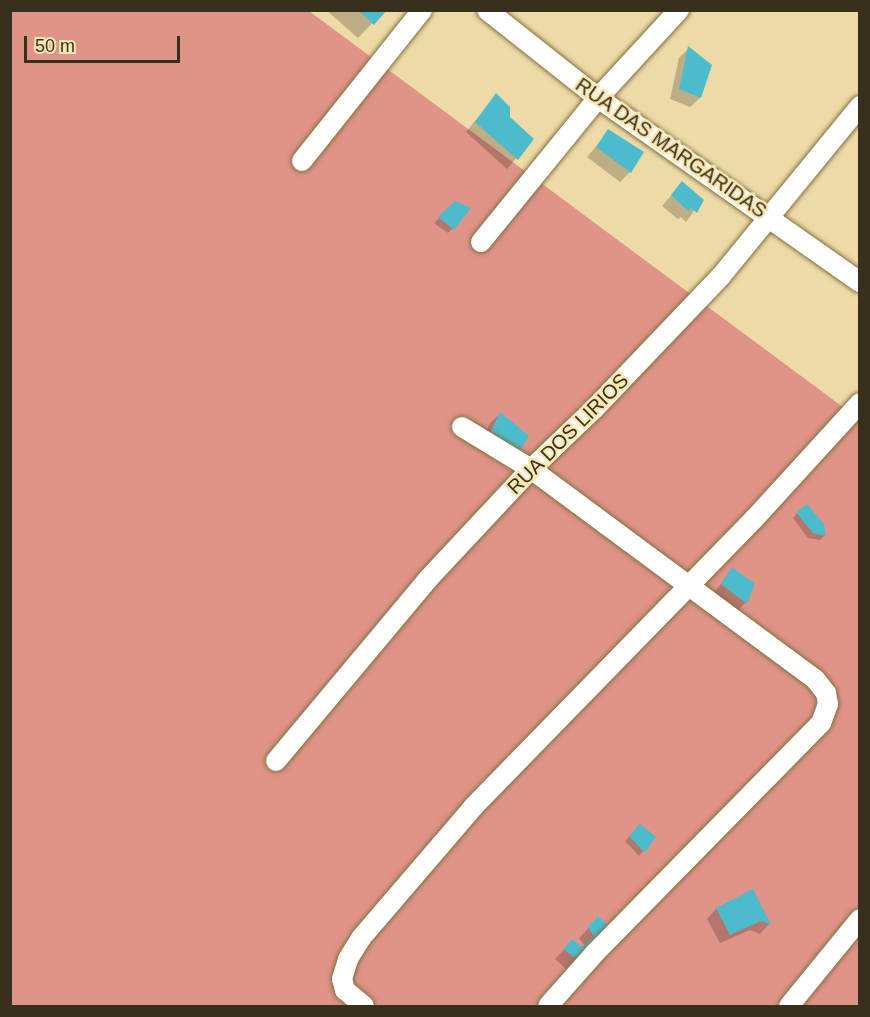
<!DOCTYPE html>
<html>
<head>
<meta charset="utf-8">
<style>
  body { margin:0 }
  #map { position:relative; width:870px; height:1017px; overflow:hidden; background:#eedaa7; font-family:Arial,sans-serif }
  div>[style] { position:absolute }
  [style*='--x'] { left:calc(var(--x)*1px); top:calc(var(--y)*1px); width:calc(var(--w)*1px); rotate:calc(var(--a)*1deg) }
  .green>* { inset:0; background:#e09387 }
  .shadow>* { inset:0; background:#0003 }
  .building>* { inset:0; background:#4cbccc }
  .roads { filter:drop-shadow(0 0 2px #827040) drop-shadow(0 0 2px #827040) }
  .minor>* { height:20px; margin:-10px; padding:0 10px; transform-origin:10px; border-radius:10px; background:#fff }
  span { translate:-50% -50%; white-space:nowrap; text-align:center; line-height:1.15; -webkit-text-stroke:5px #fbe7b4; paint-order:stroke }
  .street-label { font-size:20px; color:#38301c }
  .frame { position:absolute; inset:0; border:12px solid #38301c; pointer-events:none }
  .scale { position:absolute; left:24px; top:36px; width:156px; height:27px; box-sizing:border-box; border:3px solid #38301c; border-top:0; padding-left:8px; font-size:18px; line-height:21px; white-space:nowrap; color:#38301c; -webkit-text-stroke:4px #fbe7b4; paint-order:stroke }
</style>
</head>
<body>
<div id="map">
  <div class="green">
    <div style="clip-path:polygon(10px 11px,309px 11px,859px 419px,859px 1006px,11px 1006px)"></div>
  </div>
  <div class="shadow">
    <div style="clip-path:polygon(326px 10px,385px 10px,358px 38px)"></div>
    <div style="clip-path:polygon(689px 48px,700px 98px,690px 107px,670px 99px,679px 58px)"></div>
    <div style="clip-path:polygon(496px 95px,509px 118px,532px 139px,507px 169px,466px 132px)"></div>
    <div style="clip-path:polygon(609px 131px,630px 172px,620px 182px,587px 157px)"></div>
    <div style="clip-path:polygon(682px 183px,702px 200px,686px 222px,681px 217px,678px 219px,662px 206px)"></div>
    <div style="clip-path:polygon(455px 203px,469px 209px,448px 233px,434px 223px)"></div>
    <div style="clip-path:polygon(500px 414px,527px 436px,481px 444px,490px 423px)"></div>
    <div style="clip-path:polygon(797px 513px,825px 535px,820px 540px,808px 538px,793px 518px)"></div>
    <div style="clip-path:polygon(733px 569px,753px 584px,745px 603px,736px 613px,712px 595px)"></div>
    <div style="clip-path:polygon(640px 826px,654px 838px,639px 856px,625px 841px)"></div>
    <div style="clip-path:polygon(752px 891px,769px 924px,760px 934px,750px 930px,720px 943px,707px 919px,716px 909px)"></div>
    <div style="clip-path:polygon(598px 918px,607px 926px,566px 969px,555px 959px,572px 941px,582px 949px,585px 946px,579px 938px)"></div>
  </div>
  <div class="building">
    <div style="clip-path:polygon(358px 10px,387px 10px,374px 25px)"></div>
    <div style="clip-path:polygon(688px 46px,712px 65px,701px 98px,679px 89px)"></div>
    <div style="clip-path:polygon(496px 93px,510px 107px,510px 117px,534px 139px,518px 160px,475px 122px)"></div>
    <div style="clip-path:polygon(608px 129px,644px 152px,631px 173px,596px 147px)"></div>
    <div style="clip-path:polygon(682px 181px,704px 200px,697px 213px,691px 208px,688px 211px,671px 195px)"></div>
    <div style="clip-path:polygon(455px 201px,471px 208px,454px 230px,438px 217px)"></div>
    <div style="clip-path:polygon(500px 412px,529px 436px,517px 456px,490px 433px)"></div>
    <div style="clip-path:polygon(807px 504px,824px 524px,826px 536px,813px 533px,796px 512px)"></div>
    <div style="clip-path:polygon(732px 567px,755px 584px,747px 604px,721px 584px)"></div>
    <div style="clip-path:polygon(640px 824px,656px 837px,645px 853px,629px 836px)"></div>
    <div style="clip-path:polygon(753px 889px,771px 925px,761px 921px,730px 935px,716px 908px)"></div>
    <div style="clip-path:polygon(598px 916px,609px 926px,577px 960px,564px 949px,572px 939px,582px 947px,594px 936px,588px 927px)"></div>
  </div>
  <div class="roads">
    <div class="minor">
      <div style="--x:487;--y:10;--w:142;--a:38.4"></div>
      <div style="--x:598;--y:98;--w:320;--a:35.1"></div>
      <div style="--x:302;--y:161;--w:193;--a:-51.5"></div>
      <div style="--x:481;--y:242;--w:186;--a:-50.9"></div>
      <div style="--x:598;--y:98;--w:120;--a:-47.4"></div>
      <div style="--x:462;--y:427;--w:81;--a:31.3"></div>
      <div style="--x:531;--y:469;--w:353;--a:36.5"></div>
      <div style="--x:815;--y:679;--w:18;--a:52"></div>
      <div style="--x:826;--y:693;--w:11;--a:80"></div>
      <div style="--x:828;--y:704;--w:20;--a:110"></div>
      <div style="--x:821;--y:723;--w:324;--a:134.5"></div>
      <div style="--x:594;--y:954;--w:69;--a:131.5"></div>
      <div style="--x:276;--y:761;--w:237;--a:-50.1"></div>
      <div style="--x:428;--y:579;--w:151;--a:-46.9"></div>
      <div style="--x:531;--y:469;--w:87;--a:-43.6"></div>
      <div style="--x:594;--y:409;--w:184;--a:-46.3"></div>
      <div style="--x:721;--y:276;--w:220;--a:-50.7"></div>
      <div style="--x:364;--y:1006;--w:25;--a:-140"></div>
      <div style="--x:345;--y:990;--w:11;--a:-105"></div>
      <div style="--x:342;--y:979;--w:21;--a:-73"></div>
      <div style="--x:348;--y:959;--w:25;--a:-58"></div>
      <div style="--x:361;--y:938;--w:174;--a:-49.4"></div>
      <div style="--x:474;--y:806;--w:401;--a:-45.7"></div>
      <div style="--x:754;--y:519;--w:157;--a:-47.6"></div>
      <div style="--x:789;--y:1006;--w:112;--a:-50.8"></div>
    </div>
  </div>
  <div class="street-label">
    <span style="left:671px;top:148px;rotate:35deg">RUA DAS MARGARIDAS</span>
    <span style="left:568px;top:434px;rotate:-45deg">RUA DOS LIRIOS</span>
  </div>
  <div class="frame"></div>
  <div class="scale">50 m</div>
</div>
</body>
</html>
